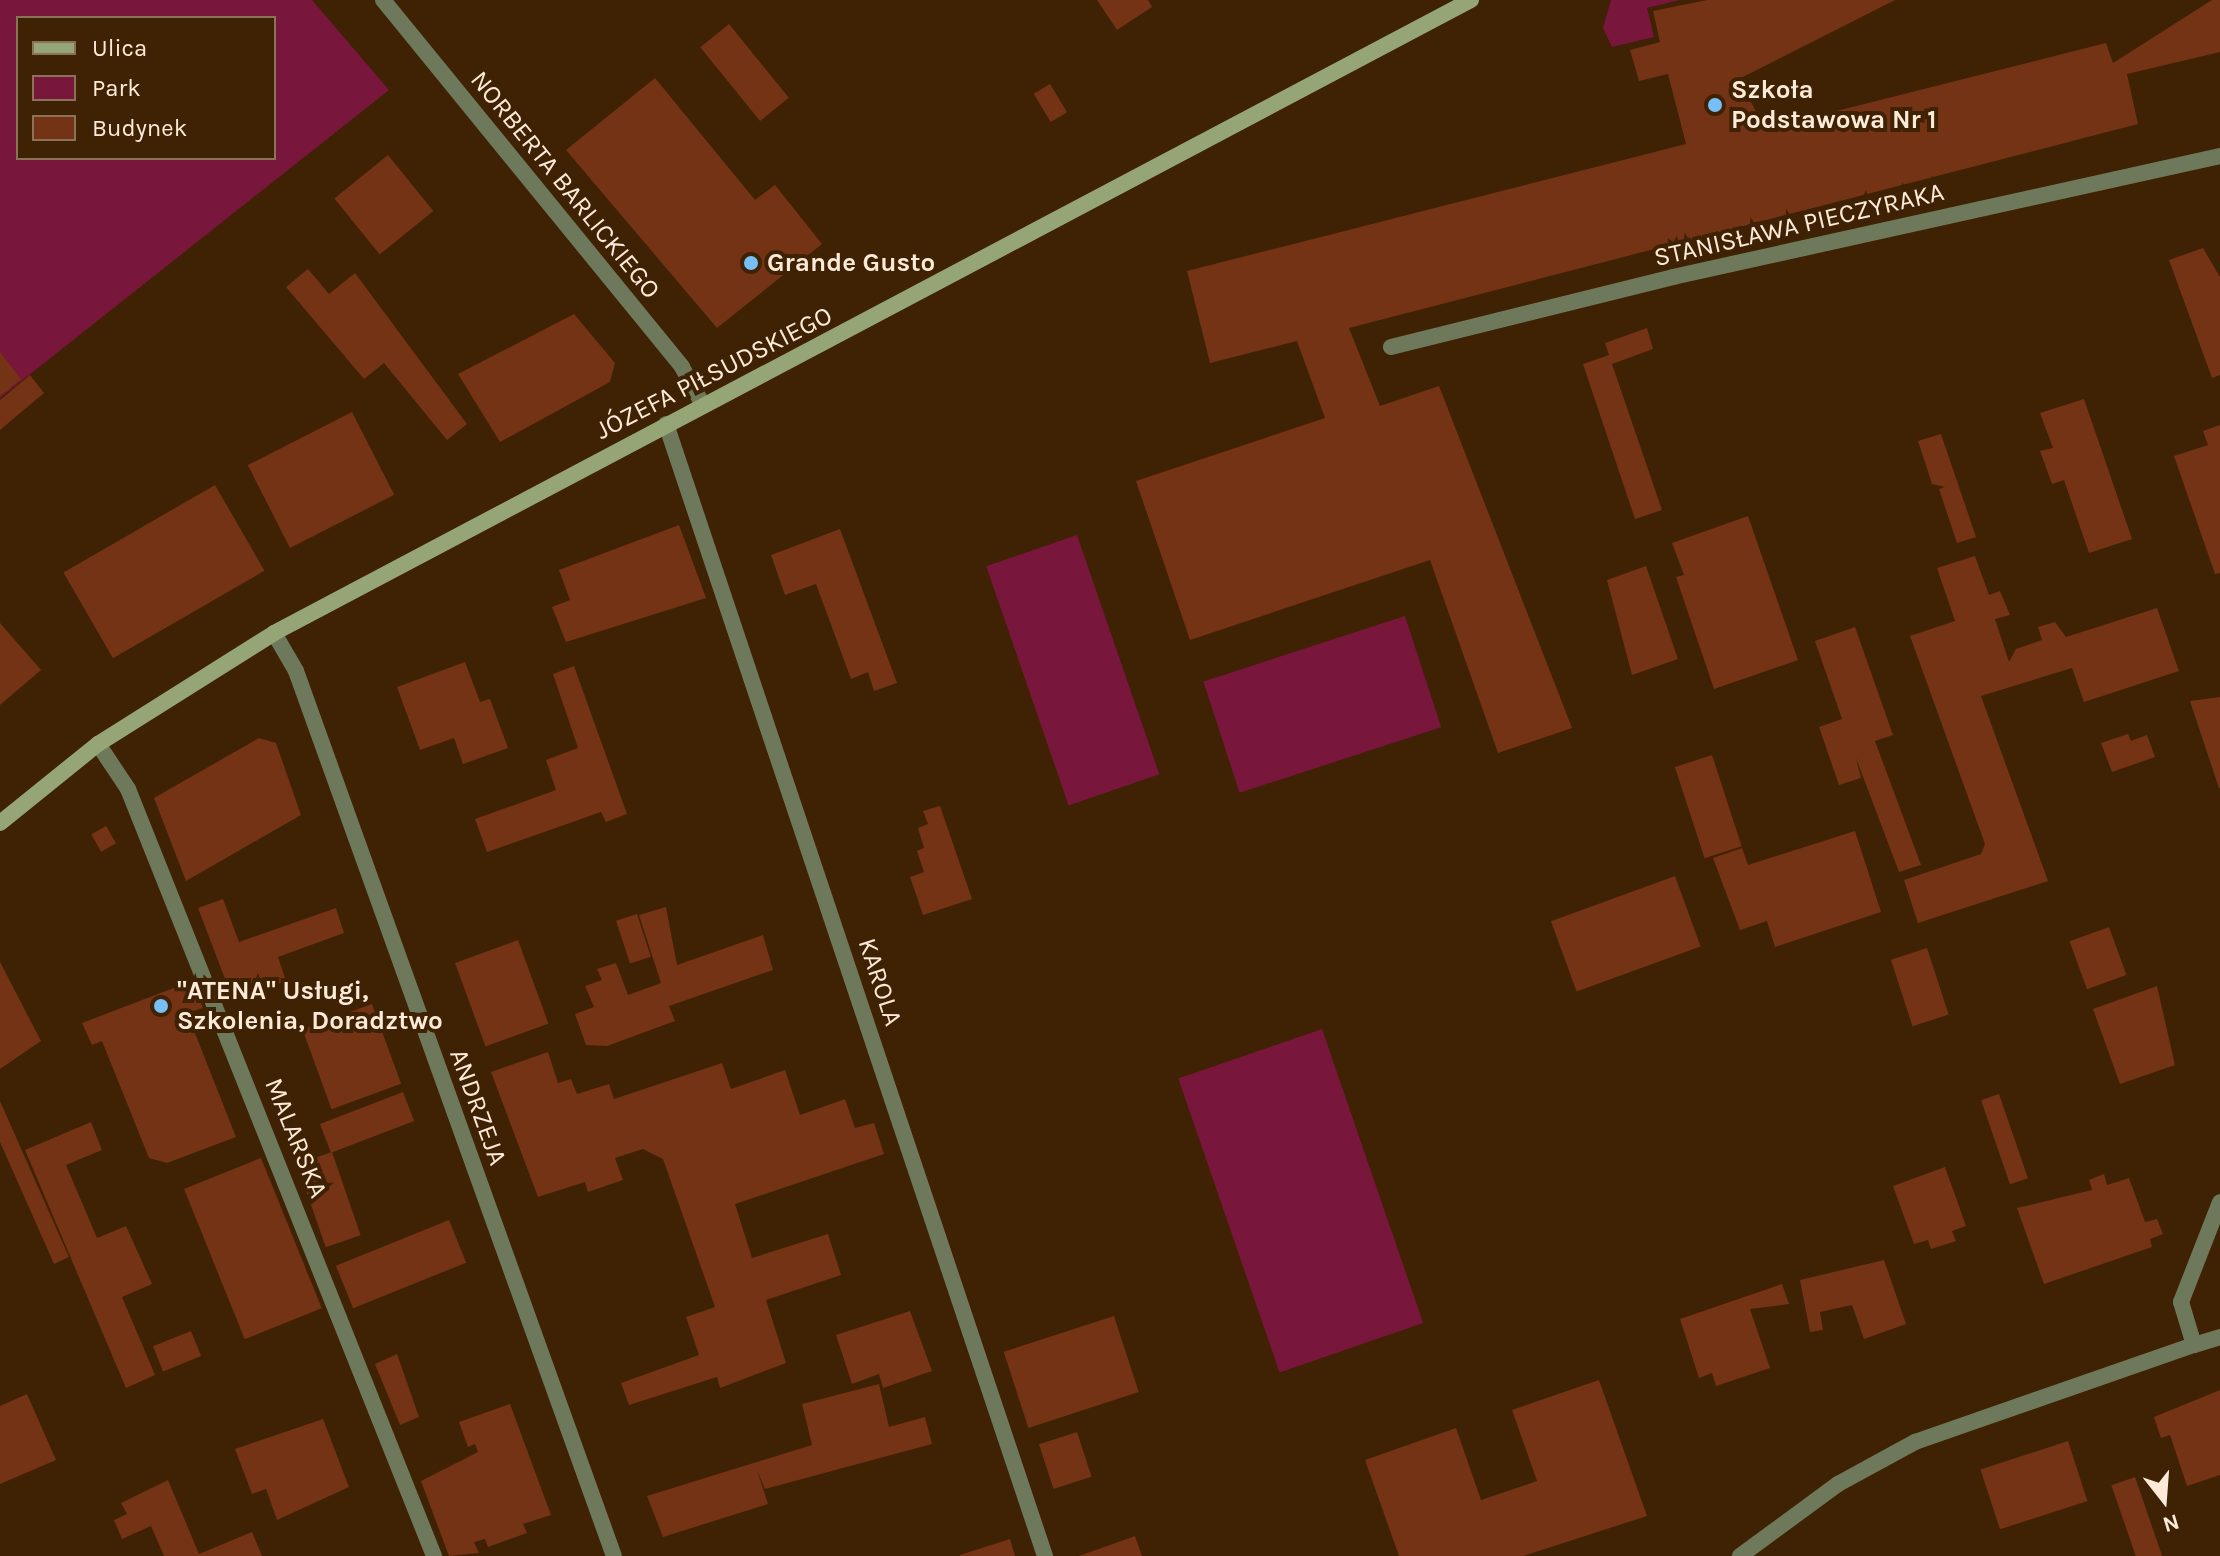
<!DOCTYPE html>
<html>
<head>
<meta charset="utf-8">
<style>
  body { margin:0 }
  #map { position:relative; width:2220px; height:1556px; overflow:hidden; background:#3e2203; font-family:Karla,sans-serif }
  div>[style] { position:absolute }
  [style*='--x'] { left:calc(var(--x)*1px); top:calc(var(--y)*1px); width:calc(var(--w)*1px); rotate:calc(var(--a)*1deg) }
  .green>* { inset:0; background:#78163b; transform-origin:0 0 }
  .building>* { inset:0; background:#743314; transform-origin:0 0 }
  .street>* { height:16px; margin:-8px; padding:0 8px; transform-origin:8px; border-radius:8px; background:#6e795b }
  .secondary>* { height:16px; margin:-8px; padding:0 8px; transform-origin:8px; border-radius:8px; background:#95a576 }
  .dots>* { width:22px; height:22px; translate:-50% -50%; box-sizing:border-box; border:4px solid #3e2203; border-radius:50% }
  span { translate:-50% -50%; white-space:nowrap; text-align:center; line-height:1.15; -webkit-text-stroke:8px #3e2203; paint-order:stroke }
  .poi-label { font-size:26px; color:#fdead9; font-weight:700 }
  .left { translate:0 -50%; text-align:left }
  .street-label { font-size:26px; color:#fdead9 }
  .legend { position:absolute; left:16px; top:16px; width:260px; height:144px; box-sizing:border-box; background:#3e2203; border:2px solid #8a7259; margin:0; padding:10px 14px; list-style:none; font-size:24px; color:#fdead9 }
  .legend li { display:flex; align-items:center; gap:16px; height:40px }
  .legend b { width:40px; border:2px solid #8a7259 }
  .north { position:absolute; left:2124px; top:1460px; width:80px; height:80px; -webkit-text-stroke:6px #3e2203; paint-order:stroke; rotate:163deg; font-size:22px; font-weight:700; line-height:32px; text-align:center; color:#fdead9 }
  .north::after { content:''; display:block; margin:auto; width:28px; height:36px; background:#fdead9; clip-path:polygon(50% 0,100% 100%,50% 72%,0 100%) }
</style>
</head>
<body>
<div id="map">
  <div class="green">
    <div style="clip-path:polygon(evenodd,0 0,312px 0,389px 90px,0 398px,0 0,18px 18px,274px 18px,274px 158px,18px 158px,18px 18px)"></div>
    <div style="clip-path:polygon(1611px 0,1680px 0,1647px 8px,1654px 37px,1612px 47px,1603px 28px)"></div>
    <div style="left:1077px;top:535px;width:253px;height:96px;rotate:71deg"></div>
    <div style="left:1405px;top:616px;width:117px;height:212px;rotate:72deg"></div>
    <div style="left:1322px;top:1029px;width:311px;height:152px;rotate:71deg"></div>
  </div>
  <div class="building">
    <div style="clip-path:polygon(1097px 0,1148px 0,1152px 7px,1117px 30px)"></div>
    <div style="clip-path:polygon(1707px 0,1895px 0,1739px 79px,1765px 129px,2106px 43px,2113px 63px,2212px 0,2220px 0,2220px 52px,2127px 74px,2138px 124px,1349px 328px,1380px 406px,1439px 386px,1572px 728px,1498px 753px,1430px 560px,1190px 640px,1136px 481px,1325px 418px,1297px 341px,1210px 363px,1187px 271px,1686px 144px,1668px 74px,1639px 81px,1630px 50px,1660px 42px,1653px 11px)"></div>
    <div style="left:729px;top:24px;width:95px;height:37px;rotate:51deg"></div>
    <div style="clip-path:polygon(655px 78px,755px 200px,775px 185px,822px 244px,717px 328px,566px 150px)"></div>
    <div style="left:1050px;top:84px;width:33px;height:19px;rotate:59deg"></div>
    <div style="left:388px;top:155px;width:72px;height:69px;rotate:51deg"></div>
    <div style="clip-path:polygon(2203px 248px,2220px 277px,2220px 375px,2212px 378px,2169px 260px)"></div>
    <div style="clip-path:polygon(308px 269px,329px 294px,355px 273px,467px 424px,447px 440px,384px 363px,364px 379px,286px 287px)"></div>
    <div style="clip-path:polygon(574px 314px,615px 363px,610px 382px,500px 442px,458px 374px)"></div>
    <div style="clip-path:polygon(1647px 328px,1653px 349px,1612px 364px,1662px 510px,1635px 519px,1583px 364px,1609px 355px,1605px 343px)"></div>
    <div style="clip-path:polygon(0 352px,21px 379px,0 396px)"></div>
    <div style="clip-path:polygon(30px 375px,44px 393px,0 430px,0 400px)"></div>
    <div style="clip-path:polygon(2084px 399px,2132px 539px,2089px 553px,2064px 480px,2052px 484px,2040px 451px,2053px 448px,2040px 413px)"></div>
    <div style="left:352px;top:412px;width:93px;height:117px;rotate:63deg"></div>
    <div style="clip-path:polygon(2220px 425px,2220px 573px,2215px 574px,2174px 456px,2208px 445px,2203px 431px)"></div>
    <div style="clip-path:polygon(1941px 434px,1976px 537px,1957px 543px,1939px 489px,1945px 487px,1932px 484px,1918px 441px)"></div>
    <div style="left:215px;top:485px;width:99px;height:175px;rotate:60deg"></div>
    <div style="clip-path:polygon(1748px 516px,1798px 660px,1714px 689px,1676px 577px,1684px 575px,1672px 543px)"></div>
    <div style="clip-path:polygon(679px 525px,706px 598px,566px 642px,552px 607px,570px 600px,559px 570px)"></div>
    <div style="clip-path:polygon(840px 529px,897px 683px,874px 691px,868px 672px,851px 679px,816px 584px,785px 595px,771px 555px)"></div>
    <div style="clip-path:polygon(1975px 556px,1989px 595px,2000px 591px,2010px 615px,1995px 619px,2009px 662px,2016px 649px,2042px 640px,2038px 627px,2055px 622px,2066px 637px,2157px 608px,2179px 671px,2084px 702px,2072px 668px,1981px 696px,2048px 881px,1918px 923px,1904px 880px,1981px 854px,1985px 844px,1910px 636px,1955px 621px,1937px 568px)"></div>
    <div style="clip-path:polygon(1646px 566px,1678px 659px,1632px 675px,1607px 580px)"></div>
    <div style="clip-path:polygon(0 623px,41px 670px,0 705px)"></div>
    <div style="clip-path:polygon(1855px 627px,1893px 735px,1875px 741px,1921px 865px,1899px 872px,1856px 758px,1861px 778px,1839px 785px,1819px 727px,1842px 719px,1815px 641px)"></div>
    <div style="clip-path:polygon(465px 662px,480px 702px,490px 699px,508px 748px,463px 764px,454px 738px,420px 750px,397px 687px)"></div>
    <div style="clip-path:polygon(574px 666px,627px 814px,606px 822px,601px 812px,487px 852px,475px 819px,556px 790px,546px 760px,578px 748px,553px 674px)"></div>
    <div style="clip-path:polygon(2220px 697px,2220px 788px,2219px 788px,2190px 701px)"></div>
    <div style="clip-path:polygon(2128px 734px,2131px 741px,2147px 735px,2155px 757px,2112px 772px,2101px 743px)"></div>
    <div style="clip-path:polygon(259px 738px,276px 743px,301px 815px,186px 881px,154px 798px)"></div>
    <div style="left:1712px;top:755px;width:96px;height:39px;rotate:72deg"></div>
    <div style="clip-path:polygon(940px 806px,972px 899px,923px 915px,910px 877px,924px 872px,917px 851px,924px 848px,918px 828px,928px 824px,923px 811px)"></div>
    <div style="left:106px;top:826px;width:20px;height:17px;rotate:60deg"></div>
    <div style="clip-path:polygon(1855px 831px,1881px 912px,1775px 947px,1767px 921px,1740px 930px,1713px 858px,1742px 848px,1748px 865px)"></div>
    <div style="left:1675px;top:876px;width:75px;height:132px;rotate:70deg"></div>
    <div style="clip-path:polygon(223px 899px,239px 942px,336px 908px,344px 933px,278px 957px,286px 981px,233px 1000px,198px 908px)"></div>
    <div style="clip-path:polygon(666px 907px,677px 965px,763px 935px,773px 970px,669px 1006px,675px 1021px,607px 1046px,586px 1045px,575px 1014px,594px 1007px,585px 986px,602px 980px,597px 969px,616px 963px,628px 995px,661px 983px,639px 915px)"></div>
    <div style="left:637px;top:914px;width:45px;height:22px;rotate:72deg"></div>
    <div style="left:2109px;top:927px;width:51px;height:42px;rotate:70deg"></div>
    <div style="left:518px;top:940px;width:89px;height:67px;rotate:70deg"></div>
    <div style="left:1927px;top:948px;width:70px;height:38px;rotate:72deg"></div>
    <div style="clip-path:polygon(0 962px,41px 1041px,0 1069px)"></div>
    <div style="clip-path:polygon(192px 981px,203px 1008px,187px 1013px,236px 1137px,167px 1163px,149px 1158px,102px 1041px,92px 1045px,82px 1023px)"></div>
    <div style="clip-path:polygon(2157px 986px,2175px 1065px,2120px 1084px,2093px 1009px)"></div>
    <div style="left:372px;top:1004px;width:85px;height:74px;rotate:70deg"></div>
    <div style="clip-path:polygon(548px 1052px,558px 1083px,571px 1079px,577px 1094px,609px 1084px,614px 1099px,722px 1063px,731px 1089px,785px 1070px,800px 1115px,845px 1099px,855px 1128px,874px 1123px,884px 1154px,735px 1204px,752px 1258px,828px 1234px,841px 1275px,766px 1300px,786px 1363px,720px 1388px,717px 1377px,629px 1405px,621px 1383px,699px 1355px,686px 1317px,715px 1307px,663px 1159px,643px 1149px,615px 1158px,623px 1180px,588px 1192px,585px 1182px,538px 1197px,491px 1072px)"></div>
    <div style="left:403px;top:1092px;width:31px;height:89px;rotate:69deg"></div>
    <div style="left:1999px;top:1094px;width:89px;height:19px;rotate:71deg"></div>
    <div style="clip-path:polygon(0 1101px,69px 1257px,54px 1264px,0 1142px)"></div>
    <div style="clip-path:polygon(91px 1122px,102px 1150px,66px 1165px,97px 1238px,126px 1226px,152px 1284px,122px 1297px,155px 1375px,126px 1388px,25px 1150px)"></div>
    <div style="left:332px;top:1152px;width:88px;height:37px;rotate:71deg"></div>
    <div style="left:261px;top:1158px;width:162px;height:83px;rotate:68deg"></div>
    <div style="clip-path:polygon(1945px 1167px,1966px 1226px,1952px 1231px,1956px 1241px,1931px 1249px,1928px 1240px,1914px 1244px,1893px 1186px)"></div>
    <div style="clip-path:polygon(2104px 1174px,2107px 1185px,2129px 1178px,2145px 1222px,2157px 1219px,2163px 1234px,2150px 1239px,2152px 1247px,2044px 1284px,2017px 1208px,2092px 1190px,2089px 1180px)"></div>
    <div style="left:449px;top:1220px;width:46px;height:122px;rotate:68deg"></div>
    <div style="clip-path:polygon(1884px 1260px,1906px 1324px,1864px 1339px,1852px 1305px,1820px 1312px,1823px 1330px,1810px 1332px,1800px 1280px)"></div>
    <div style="clip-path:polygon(1782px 1284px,1789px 1304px,1750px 1309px,1770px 1368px,1716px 1386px,1712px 1373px,1699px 1378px,1680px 1319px)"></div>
    <div style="clip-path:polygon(910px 1311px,932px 1371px,883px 1388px,879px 1374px,852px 1384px,836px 1335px)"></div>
    <div style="left:1114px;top:1316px;width:80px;height:116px;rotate:72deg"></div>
    <div style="left:191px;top:1331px;width:27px;height:41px;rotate:68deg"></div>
    <div style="clip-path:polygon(397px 1354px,419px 1417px,400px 1425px,375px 1364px)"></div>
    <div style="clip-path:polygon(1599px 1380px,1647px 1516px,1523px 1556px,1399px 1556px,1365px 1460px,1456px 1428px,1481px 1500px,1537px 1481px,1512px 1410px)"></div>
    <div style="clip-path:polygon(879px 1384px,889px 1427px,925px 1417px,932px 1444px,765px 1489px,757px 1470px,768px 1504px,663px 1537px,647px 1496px,812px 1445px,802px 1404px)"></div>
    <div style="clip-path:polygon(2220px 1390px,2220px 1475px,2187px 1486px,2170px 1435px,2161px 1438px,2154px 1417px)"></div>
    <div style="clip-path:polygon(27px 1394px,56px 1460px,0 1484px,0 1406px)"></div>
    <div style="clip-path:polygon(510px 1404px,551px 1515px,523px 1524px,527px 1533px,488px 1547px,485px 1539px,474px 1542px,479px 1553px,449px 1556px,421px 1481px,478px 1452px,475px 1444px,468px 1447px,459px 1422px)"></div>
    <div style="clip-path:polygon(323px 1419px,349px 1487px,277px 1520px,266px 1489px,252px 1494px,235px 1449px)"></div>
    <div style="left:1077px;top:1432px;width:47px;height:40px;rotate:72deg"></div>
    <div style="left:2068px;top:1441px;width:63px;height:92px;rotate:72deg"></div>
    <div style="left:2135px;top:1477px;width:83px;height:25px;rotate:71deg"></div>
    <div style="clip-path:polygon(168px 1480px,199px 1554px,252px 1532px,262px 1556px,164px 1556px,151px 1526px,122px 1539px,114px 1520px,127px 1514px,121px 1503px)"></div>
    <div style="clip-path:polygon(1135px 1536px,1142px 1556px,1079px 1556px)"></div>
    <div style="clip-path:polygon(1010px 1539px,1015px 1556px,960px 1556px,960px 1555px)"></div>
  </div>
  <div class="street">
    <div style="--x:383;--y:0;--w:473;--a:50.8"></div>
    <div style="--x:682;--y:367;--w:43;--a:61.1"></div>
    <div style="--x:1391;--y:347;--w:291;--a:-13.9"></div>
    <div style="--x:1673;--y:277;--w:560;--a:-12.47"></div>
    <div style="--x:666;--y:424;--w:1194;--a:71.49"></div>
    <div style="--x:274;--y:633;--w:44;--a:59.9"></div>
    <div style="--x:296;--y:671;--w:940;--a:70.24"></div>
    <div style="--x:98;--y:744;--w:54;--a:56.3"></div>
    <div style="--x:128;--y:789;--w:826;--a:68.25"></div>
    <div style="--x:2194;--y:1345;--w:27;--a:-17"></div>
    <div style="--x:1740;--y:1556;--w:122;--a:-36.3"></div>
    <div style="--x:1838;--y:1484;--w:88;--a:-28.6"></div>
    <div style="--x:1915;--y:1442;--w:295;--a:-19.2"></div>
    <div style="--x:2194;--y:1345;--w:45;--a:-106.8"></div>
    <div style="--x:2181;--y:1302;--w:107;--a:-68.7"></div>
  </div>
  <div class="secondary">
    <div style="--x:0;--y:823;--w:126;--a:-38.9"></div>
    <div style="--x:98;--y:744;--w:208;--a:-32.2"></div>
    <div style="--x:274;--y:633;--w:1354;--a:-27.87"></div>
  </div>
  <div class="dots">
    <div style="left:1715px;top:105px;background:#78bff8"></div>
    <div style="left:751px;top:263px;background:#78bff8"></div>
    <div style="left:161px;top:1006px;background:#78bff8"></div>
  </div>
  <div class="poi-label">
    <span class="left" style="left:1731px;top:105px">Szkoła<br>Podstawowa Nr 1</span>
    <span class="left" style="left:767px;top:263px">Grande Gusto</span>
    <span class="left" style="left:177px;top:1006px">"ATENA" Usługi,<br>Szkolenia, Doradztwo</span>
  </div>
  <div class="street-label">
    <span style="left:565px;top:185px;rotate:51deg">NORBERTA BARLICKIEGO</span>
    <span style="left:1799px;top:225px;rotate:-13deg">STANISŁAWA PIECZYRAKA</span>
    <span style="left:714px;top:373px;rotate:-27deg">JÓZEFA PIŁSUDSKIEGO</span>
    <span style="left:880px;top:982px;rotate:72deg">KAROLA</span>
    <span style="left:478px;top:1107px;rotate:70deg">ANDRZEJA</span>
    <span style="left:296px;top:1138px;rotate:68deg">MALARSKA</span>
  </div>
  <ul class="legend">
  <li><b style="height:10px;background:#95a576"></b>Ulica</li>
  <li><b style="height:22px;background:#78163b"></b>Park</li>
  <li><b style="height:22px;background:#743314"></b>Budynek</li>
  </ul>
  <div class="north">N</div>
</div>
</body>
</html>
